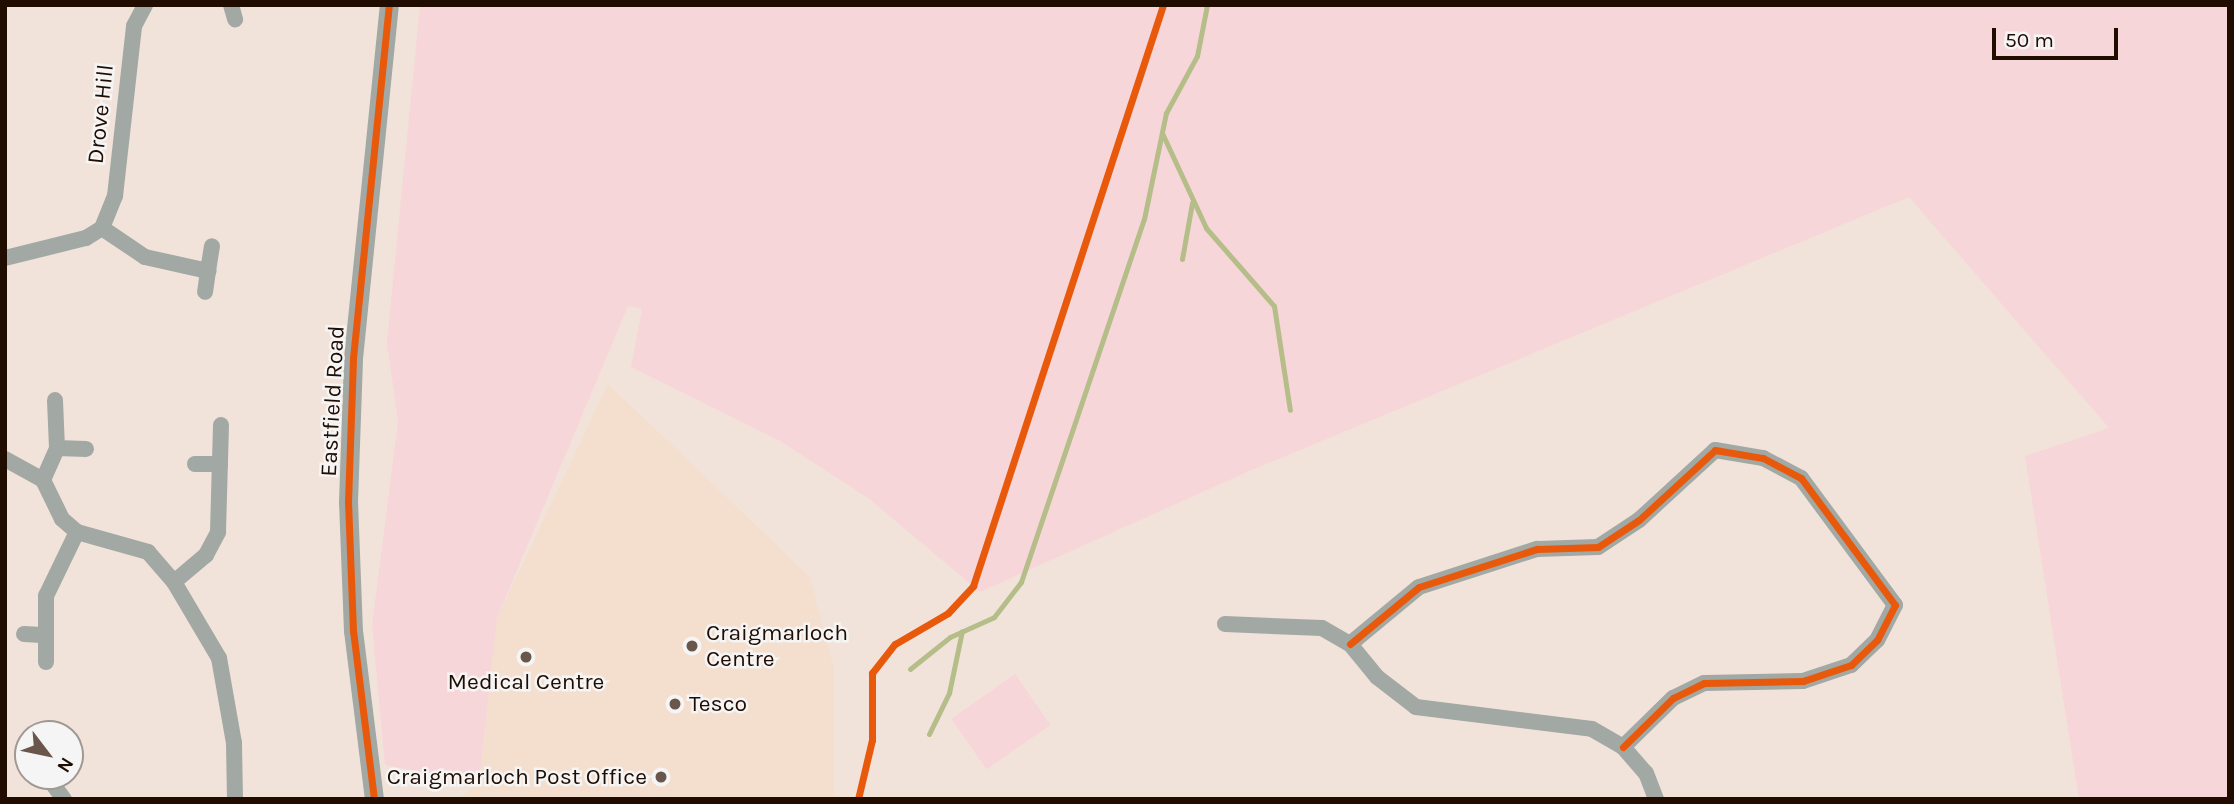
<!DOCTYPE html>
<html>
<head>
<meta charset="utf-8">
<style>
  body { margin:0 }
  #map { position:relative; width:2234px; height:804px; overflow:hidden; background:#f2e3da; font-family:Karla,sans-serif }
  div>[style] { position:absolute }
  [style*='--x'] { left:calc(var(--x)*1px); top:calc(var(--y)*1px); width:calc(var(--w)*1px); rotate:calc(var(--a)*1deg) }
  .built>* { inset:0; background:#f4decd }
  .green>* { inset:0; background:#f7d6d9; transform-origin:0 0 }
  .stream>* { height:5px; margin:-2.5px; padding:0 2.5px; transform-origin:2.5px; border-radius:2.5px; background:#b5bd89 }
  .minor>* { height:16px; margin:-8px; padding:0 8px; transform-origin:8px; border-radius:8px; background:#a2a8a4 }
  .tertiary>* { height:19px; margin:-9.5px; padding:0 9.5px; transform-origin:9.5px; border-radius:9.5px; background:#a2a8a4 }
  .cycleway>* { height:7px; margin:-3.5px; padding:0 3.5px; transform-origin:3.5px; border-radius:3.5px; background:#e8590c }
  .dots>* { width:19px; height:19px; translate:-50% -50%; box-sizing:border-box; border:4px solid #f5f5f5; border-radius:50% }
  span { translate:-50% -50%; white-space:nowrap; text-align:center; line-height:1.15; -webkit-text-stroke:5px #f5f5f5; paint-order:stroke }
  .street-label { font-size:23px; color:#210c00 }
  .poi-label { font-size:23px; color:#210c00 }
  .left { translate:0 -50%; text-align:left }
  .right { translate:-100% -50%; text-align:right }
  .frame { position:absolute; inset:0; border:7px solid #210c00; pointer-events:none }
  .north { position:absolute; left:14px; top:720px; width:70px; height:70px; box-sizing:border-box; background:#f5f5f5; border:2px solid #a09893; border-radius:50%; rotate:122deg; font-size:19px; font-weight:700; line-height:28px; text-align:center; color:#210c00 }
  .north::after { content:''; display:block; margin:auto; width:24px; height:32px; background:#6a574c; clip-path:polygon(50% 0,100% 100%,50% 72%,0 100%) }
  .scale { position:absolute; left:1992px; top:28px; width:126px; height:32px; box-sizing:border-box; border:4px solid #210c00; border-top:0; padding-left:9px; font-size:21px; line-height:24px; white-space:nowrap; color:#210c00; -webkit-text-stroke:5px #f5f5f5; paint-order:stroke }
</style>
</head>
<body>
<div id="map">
  <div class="built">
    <div style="clip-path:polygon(608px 384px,810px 577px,834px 669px,834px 799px,458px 799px,479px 783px,497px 618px)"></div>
  </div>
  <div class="green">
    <div style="clip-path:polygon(420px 5px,2229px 5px,2229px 799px,2079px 799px,2025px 456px,2109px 428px,1909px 197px,1245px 473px,980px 592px,868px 498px,780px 441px,631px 367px,642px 309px,628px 306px,497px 618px,479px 783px,385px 765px,372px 625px,398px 422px,387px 342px)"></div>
    <div style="left:1015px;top:674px;width:62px;height:78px;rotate:55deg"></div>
  </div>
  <div class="stream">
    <div style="--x:1162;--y:133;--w:105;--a:65.1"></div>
    <div style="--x:1206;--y:228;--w:103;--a:48.9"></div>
    <div style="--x:1274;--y:306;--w:105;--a:81.3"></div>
    <div style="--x:1182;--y:259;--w:57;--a:-79.9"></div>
    <div style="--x:910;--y:669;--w:51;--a:-38.7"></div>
    <div style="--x:950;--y:637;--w:48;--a:-24.4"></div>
    <div style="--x:994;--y:617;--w:44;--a:-52.4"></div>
    <div style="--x:1021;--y:582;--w:383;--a:-71.3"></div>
    <div style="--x:1144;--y:219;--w:108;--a:-78.3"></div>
    <div style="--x:1166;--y:113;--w:65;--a:-61.5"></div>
    <div style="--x:1197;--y:56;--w:52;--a:-78.9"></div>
    <div style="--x:929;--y:734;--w:46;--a:-64"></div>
    <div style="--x:949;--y:693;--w:63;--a:-78.2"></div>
  </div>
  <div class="minor">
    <div style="--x:231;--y:5;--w:15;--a:74"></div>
    <div style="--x:102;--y:228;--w:52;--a:34"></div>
    <div style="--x:145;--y:257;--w:65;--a:12.5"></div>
    <div style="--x:208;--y:271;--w:21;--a:98"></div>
    <div style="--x:5;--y:258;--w:83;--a:-13.9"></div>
    <div style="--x:86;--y:238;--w:19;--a:-32"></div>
    <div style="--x:102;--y:228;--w:35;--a:-68"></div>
    <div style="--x:115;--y:196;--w:171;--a:-83.6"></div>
    <div style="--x:134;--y:26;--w:24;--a:-62"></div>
    <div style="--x:208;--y:271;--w:25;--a:-81"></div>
    <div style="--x:57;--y:448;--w:29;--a:2"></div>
    <div style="--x:5;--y:459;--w:43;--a:28.9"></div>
    <div style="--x:43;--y:480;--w:43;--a:64"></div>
    <div style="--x:62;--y:519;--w:20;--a:41"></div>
    <div style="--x:77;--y:532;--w:74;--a:15.7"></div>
    <div style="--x:148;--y:552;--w:40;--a:49"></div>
    <div style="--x:174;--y:582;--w:88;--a:59.4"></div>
    <div style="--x:219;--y:658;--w:86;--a:80"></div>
    <div style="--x:234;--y:743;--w:56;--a:89"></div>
    <div style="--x:195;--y:464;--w:25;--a:0"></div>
    <div style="--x:43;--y:480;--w:35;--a:-66"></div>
    <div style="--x:57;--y:448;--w:48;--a:-92.4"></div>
    <div style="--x:174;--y:582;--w:42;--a:-40.2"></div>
    <div style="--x:206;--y:555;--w:26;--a:-62"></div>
    <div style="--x:218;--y:532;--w:107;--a:-88.4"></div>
    <div style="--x:1225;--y:624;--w:97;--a:2.4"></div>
    <div style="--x:1322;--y:628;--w:32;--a:30"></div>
    <div style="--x:1350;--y:644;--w:43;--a:50.7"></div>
    <div style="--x:1377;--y:677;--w:49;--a:37.6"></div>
    <div style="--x:1416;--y:707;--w:177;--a:7.1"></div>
    <div style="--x:1592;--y:729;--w:36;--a:30"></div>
    <div style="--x:1623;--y:747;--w:35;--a:49"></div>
    <div style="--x:1646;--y:773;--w:28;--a:69"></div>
    <div style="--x:24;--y:634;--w:22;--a:3"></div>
    <div style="--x:1350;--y:644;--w:89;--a:-39.6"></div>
    <div style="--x:1419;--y:587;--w:124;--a:-17.9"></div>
    <div style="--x:1537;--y:549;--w:61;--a:-1.9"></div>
    <div style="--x:1598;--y:547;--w:49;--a:-33.4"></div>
    <div style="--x:1639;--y:520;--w:103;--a:-42.6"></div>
    <div style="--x:1715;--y:450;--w:49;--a:9.5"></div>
    <div style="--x:1763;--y:458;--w:43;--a:27.8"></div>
    <div style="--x:1801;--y:478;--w:158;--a:53.5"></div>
    <div style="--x:1895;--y:605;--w:39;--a:117"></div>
    <div style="--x:1877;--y:640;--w:36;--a:136"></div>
    <div style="--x:1851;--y:665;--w:51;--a:161.6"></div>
    <div style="--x:1803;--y:681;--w:99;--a:178.8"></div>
    <div style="--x:1704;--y:683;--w:34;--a:154"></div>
    <div style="--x:1673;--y:698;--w:70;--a:135.6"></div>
    <div style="--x:46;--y:662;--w:66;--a:-90"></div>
    <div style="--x:46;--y:596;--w:71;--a:-64.2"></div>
    <div style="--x:47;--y:776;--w:29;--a:54"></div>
  </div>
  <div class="tertiary">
    <div style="--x:374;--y:799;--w:169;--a:-97.1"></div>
    <div style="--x:353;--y:631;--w:129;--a:-92.2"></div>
    <div style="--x:348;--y:502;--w:144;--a:-88"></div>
    <div style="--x:353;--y:358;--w:355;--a:-84.2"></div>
  </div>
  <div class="cycleway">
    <div style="--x:1350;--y:644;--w:89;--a:-39.6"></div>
    <div style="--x:1419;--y:587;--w:124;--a:-17.9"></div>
    <div style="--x:1537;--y:549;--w:61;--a:-1.9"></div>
    <div style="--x:1598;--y:547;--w:49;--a:-33.4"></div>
    <div style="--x:1639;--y:520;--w:103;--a:-42.6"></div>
    <div style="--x:1715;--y:450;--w:49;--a:9.5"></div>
    <div style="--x:1763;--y:458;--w:43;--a:27.8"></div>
    <div style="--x:1801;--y:478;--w:158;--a:53.5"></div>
    <div style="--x:1895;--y:605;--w:39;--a:117"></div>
    <div style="--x:1877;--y:640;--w:36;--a:136"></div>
    <div style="--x:1851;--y:665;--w:51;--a:161.6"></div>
    <div style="--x:1803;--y:681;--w:99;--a:178.8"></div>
    <div style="--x:1704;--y:683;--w:34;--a:154"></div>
    <div style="--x:1673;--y:698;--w:70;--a:135.6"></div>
    <div style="--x:374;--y:799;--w:169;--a:-97.1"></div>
    <div style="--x:353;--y:631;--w:129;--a:-92.2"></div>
    <div style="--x:348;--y:502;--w:144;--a:-88"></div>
    <div style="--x:353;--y:358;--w:355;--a:-84.2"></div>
    <div style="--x:858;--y:799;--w:61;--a:-76.7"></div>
    <div style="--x:872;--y:740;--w:67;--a:-90"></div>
    <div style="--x:872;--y:673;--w:37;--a:-52"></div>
    <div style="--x:895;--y:644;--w:61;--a:-30.3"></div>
    <div style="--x:948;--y:613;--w:37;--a:-47"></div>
    <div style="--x:973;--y:586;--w:611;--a:-71.89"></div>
  </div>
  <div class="dots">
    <div style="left:692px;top:646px;background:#6a574c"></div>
    <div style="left:526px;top:657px;background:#6a574c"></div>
    <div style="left:675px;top:704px;background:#6a574c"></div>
    <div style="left:661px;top:777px;background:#6a574c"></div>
  </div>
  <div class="street-label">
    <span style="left:101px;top:114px;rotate:-84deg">Drove Hill</span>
    <span style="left:333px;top:401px;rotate:-87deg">Eastfield Road</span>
  </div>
  <div class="poi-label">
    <span class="left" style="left:706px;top:646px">Craigmarloch<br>Centre</span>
    <span style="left:526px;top:682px">Medical Centre</span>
    <span class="left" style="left:689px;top:704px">Tesco</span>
    <span class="right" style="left:647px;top:777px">Craigmarloch Post Office</span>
  </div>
  <div class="frame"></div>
  <div class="north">N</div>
  <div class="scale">50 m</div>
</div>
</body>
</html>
